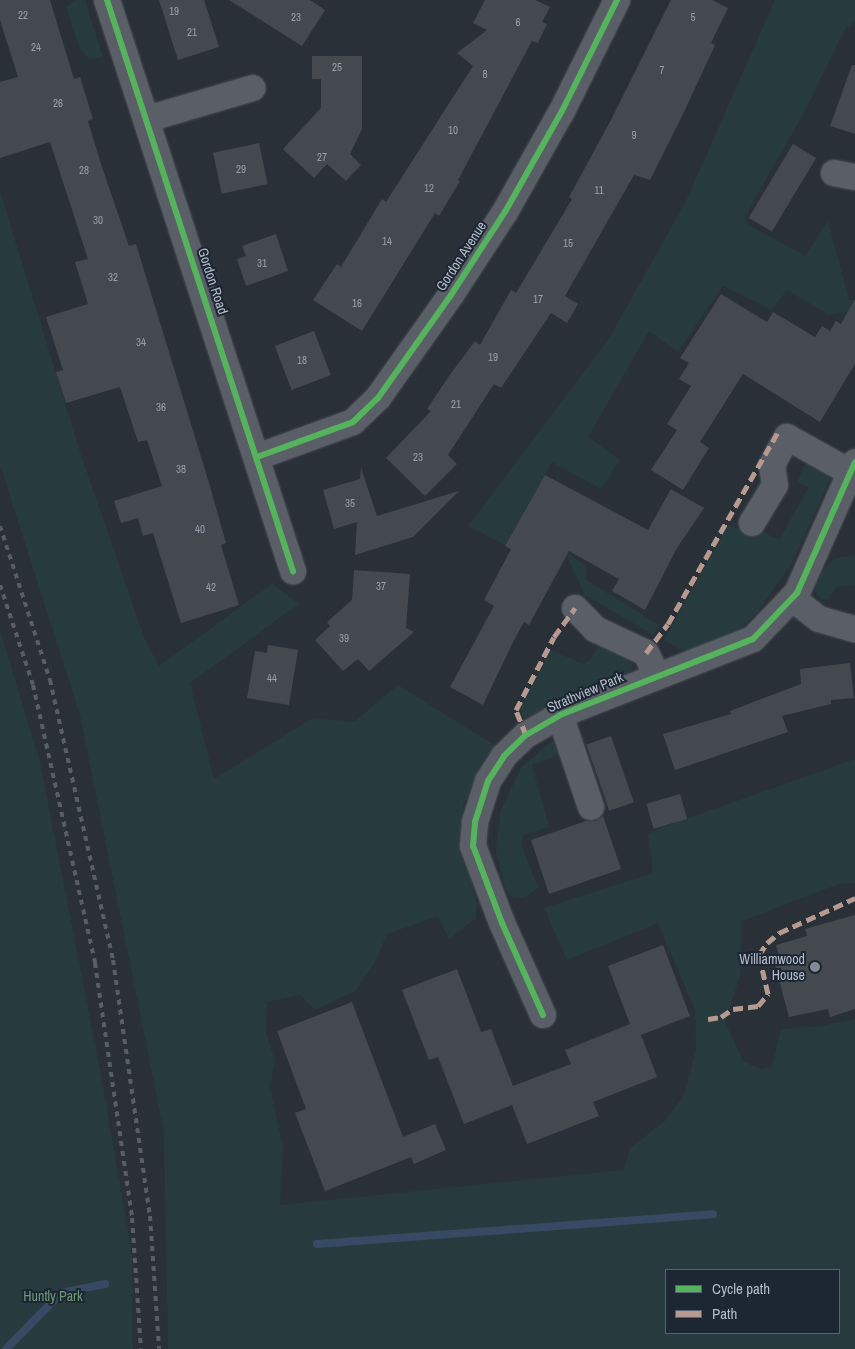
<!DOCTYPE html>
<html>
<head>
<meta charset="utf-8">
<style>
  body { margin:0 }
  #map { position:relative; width:855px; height:1349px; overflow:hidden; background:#2a3038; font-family:"Archivo Narrow",sans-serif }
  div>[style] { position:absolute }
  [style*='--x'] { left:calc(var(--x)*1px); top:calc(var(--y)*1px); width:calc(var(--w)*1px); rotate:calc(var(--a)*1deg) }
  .green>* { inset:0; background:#273a3e }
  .stream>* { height:8px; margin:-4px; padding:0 4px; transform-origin:4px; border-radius:4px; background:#384963 }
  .building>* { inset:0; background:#444950; transform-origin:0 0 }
  .roads { filter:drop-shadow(0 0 1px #484c53) drop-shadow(0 0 1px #484c53) }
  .minor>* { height:26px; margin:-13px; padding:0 13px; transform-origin:13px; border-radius:13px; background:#5a5e66 }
  .rail>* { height:4px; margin-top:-2px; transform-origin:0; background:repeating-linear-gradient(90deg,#595d64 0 5px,transparent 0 10px) }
  .quiet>* { height:5px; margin-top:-2.5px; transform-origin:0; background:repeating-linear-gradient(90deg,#b69a8f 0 10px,transparent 0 15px) }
  .cycleway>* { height:6px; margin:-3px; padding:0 3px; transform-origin:3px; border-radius:3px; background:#56b35d }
  .dots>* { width:14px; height:14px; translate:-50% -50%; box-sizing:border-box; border:2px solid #1d2633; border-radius:50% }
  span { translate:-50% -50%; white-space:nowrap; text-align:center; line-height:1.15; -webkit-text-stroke:4px #1d2633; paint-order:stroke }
  .number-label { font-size:11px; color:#989fab }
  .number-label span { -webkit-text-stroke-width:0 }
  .street-label { font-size:14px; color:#b4bcc9 }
  .poi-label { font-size:14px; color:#b4bcc9 }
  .right { translate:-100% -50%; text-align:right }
  .park-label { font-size:14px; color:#6b9a76 }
  .legend { position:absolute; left:665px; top:1269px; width:175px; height:65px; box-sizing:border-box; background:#1d2633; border:1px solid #59626f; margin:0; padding:6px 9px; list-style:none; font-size:15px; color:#b4bcc9 }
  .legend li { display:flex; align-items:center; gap:10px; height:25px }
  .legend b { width:25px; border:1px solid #59626f }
</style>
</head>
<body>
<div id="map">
  <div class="green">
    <div style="clip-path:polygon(76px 0,85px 0,103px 57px,89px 59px,79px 47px,66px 7px)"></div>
    <div style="clip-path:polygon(775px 0,855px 0,855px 22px,845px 29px,805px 111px,745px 216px,747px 224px,805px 256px,828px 221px,849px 300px,855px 300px,855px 310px,829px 315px,787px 290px,772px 310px,723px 286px,678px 352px,649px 331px,588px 437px,620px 460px,601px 489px,552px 462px,505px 545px,468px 526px,608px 340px,686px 201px)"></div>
    <div style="clip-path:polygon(evenodd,0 191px,81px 455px,144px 637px,159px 666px,272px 584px,299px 604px,190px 683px,214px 779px,313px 718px,354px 722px,398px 685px,496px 746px,463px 804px,466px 861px,477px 904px,475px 919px,449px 939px,438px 916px,387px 934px,375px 962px,355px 991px,315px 1010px,300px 995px,267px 1002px,266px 1033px,275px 1061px,270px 1087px,283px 1148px,280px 1205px,624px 1170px,630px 1148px,664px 1122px,684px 1095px,696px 1050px,695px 1010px,658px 923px,567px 960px,544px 908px,653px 873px,648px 834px,655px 830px,855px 759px,855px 883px,839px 884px,742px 921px,741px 973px,725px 1022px,743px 1061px,760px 1069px,772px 1067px,781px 1029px,823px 1026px,855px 1019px,855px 1349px,168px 1349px,164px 1132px,80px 715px,0 465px,0 191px,666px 1270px,839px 1270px,839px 1333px,666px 1333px,666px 1270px)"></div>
    <div style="clip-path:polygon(806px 462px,827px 471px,831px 477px,791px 565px,756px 614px,729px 637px,695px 652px,682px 650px,664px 640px,728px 525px,747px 532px,757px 529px,779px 540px,809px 487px,797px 482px)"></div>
    <div style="clip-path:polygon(565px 552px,587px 566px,585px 579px,659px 625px,653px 635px,585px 595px)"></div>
    <div style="clip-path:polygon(855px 555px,855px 585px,836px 587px,828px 599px,821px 600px,816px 594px,815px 585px,826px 566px,836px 558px)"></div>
    <div style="clip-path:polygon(0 630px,40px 762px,101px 1075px,132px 1255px,133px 1349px,0 1349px)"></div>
    <div style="clip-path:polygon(599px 646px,629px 660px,633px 666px,631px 675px,524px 719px,520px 709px,551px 650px,583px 664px,590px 660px)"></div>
    <div style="clip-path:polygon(556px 741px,561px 754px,532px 765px,549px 827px,524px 835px,521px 843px,538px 888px,524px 898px,513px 897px,506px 890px,496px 851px,500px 812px,521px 768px,548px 744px)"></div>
  </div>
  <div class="stream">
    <div style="--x:317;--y:1244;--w:397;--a:-4.3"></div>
    <div style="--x:6;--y:1349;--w:78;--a:-45.5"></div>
    <div style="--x:61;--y:1293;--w:45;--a:-11.6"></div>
  </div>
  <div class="building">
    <div style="clip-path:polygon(0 0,50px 0,74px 79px,80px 77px,93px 119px,88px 121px,101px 164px,129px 246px,136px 244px,209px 483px,226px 543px,221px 545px,239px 605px,181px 623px,153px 533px,143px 536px,138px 518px,121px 523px,114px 501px,162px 486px,147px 440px,138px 442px,120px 387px,66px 403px,56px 372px,63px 370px,46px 317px,88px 304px,75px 262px,88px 259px,50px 142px,0 158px,0 82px,18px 77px,0 20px)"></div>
    <div style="clip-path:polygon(159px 0,204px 0,219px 47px,178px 60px)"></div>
    <div style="clip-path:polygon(229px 0,310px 0,325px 10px,302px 46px)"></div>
    <div style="clip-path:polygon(485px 0,535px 0,550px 7px,542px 22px,547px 24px,538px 43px,532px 41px,458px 180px,460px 181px,439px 216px,435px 213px,362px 331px,313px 300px,337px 264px,341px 267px,382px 199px,386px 202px,473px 66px,457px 53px,487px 30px,473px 23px)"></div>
    <div style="clip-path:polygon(671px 0,712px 0,728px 8px,711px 43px,715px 45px,684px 112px,650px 180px,634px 175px,565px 296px,578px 304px,567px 323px,551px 313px,501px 388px,494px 384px,448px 455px,457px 464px,425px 496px,386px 458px,431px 411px,427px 409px,449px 376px,475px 341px,480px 345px,511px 290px,516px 293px,572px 199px,569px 197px,611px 120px)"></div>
    <div style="clip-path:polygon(312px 56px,362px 56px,362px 129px,350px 154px,361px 165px,346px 181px,327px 164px,314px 178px,283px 149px,321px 108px,321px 79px,312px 79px)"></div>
    <div style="clip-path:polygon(852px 65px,855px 65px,855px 134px,830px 126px)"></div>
    <div style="left:259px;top:143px;width:42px;height:47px;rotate:78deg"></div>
    <div style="left:793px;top:144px;width:27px;height:86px;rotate:31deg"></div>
    <div style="clip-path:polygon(276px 234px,288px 271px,246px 286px,237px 259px,246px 256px,242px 246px)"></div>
    <div style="clip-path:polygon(721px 294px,767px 322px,773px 312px,815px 337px,822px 326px,830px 331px,836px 321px,841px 324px,855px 299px,855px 364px,820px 422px,743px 374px,700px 442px,709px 448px,683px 490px,651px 470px,677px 430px,667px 424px,691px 386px,679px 379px,689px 363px,680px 358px)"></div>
    <div style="left:314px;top:331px;width:47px;height:42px;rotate:69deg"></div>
    <div style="clip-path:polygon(361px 468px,377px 516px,459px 491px,413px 537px,355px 555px,357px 522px,334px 529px,323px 490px,360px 479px)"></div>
    <div style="clip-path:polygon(545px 475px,648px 530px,671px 489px,704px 508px,677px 548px,645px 610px,612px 591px,619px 579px,569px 551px,529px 625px,524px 622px,513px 642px,483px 705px,450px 687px,494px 606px,484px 600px,511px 549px,505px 546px)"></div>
    <div style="clip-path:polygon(354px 570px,410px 574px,406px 628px,414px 632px,369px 671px,358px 659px,343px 671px,315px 640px,330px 626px,327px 622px,352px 600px)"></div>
    <div style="clip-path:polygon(268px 645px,298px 650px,289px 705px,247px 698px,255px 651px,267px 653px)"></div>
    <div style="clip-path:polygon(850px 663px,854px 698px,831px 700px,831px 704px,782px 716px,788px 732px,675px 770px,663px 734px,731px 714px,730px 711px,801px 684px,800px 669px)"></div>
    <div style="left:611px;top:736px;width:70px;height:26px;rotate:71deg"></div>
    <div style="left:680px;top:794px;width:26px;height:35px;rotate:74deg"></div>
    <div style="clip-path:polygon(603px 816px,621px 869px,549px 894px,531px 840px,586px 821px,595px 821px)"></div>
    <div style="clip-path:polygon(855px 915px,855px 1009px,830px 1017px,828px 1009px,789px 1017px,774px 961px,780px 959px,776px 945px,807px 936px,805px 929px)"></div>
    <div style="clip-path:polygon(663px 945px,690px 1016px,641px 1035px,657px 1077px,593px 1102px,599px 1116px,527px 1144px,512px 1105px,464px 1124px,438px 1057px,429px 1060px,402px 990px,457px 969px,481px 1032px,491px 1029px,513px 1086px,571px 1064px,565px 1050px,630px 1024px,608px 966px)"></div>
    <div style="clip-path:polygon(352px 1002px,403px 1137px,435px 1124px,446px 1150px,414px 1164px,411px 1157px,325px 1191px,295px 1113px,306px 1109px,277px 1031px)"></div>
  </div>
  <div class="roads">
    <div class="minor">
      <div style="--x:107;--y:0;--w:601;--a:71.96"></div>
      <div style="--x:147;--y:119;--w:110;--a:-16.3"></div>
      <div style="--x:834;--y:173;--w:21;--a:11"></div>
      <div style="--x:257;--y:457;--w:102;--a:-20"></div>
      <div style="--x:353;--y:422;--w:35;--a:-44"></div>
      <div style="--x:378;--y:398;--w:126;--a:-54.7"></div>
      <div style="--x:451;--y:295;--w:99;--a:-57"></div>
      <div style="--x:505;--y:212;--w:116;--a:-60.6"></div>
      <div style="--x:562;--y:111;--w:124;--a:-63.6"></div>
      <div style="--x:752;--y:523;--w:44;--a:-58.8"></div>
      <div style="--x:775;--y:485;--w:20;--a:-99"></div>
      <div style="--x:772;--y:465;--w:32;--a:-62"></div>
      <div style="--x:787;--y:437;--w:72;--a:29.1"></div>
      <div style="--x:792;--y:598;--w:34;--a:38"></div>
      <div style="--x:819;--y:619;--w:37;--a:16"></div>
      <div style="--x:575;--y:608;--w:29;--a:46"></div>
      <div style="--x:595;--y:629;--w:56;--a:25.2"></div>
      <div style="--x:646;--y:653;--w:25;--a:64"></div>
      <div style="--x:560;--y:715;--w:97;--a:71.4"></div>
      <div style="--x:543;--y:1015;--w:101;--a:-114"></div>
      <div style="--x:502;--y:923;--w:82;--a:-110.6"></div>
      <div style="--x:473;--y:846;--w:24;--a:-85"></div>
      <div style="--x:475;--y:822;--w:43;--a:-72.4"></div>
      <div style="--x:488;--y:781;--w:30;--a:-57"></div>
      <div style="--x:504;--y:756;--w:30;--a:-44"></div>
      <div style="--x:526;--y:735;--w:39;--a:-30"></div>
      <div style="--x:560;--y:715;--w:207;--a:-21.5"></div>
      <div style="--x:753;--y:639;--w:64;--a:-46.3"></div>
      <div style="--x:797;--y:593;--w:143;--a:-66.1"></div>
    </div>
  </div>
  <div class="rail">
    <div style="--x:0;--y:526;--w:162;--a:72"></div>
    <div style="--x:50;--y:680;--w:287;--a:77.3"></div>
    <div style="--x:113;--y:960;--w:259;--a:81.8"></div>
    <div style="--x:150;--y:1216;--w:133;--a:86.1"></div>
    <div style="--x:0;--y:585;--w:105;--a:71.7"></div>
    <div style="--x:33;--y:685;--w:285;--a:77.4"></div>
    <div style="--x:95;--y:963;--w:258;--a:81.7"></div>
    <div style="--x:132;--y:1218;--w:131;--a:86.1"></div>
  </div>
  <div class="quiet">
    <div style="--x:646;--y:653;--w:36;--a:-53"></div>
    <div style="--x:668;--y:624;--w:221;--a:-60.2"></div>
    <div style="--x:526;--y:735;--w:27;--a:-112"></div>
    <div style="--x:516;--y:710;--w:82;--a:-62.5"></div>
    <div style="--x:554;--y:637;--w:36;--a:-54"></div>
    <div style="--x:708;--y:1019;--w:13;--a:-9"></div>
    <div style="--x:721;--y:1017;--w:14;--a:-34"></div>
    <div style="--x:733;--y:1009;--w:25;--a:-7"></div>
    <div style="--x:758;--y:1006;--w:16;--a:-50"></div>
    <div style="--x:768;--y:994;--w:40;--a:-103"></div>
    <div style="--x:759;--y:955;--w:14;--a:-56"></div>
    <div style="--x:767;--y:943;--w:16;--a:-40"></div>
    <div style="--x:779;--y:933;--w:84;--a:-24.7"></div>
  </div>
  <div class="cycleway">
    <div style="--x:107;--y:0;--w:601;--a:71.96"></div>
    <div style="--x:257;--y:457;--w:102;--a:-20"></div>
    <div style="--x:353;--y:422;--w:35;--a:-44"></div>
    <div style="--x:378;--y:398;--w:126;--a:-54.7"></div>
    <div style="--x:451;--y:295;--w:99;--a:-57"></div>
    <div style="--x:505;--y:212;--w:116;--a:-60.6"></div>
    <div style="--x:562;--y:111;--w:124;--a:-63.6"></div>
    <div style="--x:543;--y:1015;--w:101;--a:-114"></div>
    <div style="--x:502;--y:923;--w:82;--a:-110.6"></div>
    <div style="--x:473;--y:846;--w:24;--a:-85"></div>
    <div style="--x:475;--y:822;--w:43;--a:-72.4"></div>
    <div style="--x:488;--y:781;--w:30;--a:-57"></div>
    <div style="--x:504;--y:756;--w:30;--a:-44"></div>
    <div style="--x:526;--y:735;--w:39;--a:-30"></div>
    <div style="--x:560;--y:715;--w:207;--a:-21.5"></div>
    <div style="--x:753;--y:639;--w:64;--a:-46.3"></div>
    <div style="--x:797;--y:593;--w:143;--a:-66.1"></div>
  </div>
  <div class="dots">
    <div style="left:815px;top:967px;background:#848b96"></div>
  </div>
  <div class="number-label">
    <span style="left:174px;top:11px">19</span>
    <span style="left:23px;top:15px">22</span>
    <span style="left:296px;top:17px">23</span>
    <span style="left:693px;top:17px">5</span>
    <span style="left:518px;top:22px">6</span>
    <span style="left:192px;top:32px">21</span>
    <span style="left:36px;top:47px">24</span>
    <span style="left:337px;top:67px">25</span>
    <span style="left:662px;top:70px">7</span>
    <span style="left:485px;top:74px">8</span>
    <span style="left:58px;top:103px">26</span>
    <span style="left:453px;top:130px">10</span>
    <span style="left:634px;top:135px">9</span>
    <span style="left:322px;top:157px">27</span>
    <span style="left:241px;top:169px">29</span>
    <span style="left:84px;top:170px">28</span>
    <span style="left:429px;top:188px">12</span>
    <span style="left:599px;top:190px">11</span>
    <span style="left:98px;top:220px">30</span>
    <span style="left:387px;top:241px">14</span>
    <span style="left:568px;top:243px">15</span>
    <span style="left:262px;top:263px">31</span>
    <span style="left:113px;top:277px">32</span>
    <span style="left:538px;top:299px">17</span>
    <span style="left:357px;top:303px">16</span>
    <span style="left:141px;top:342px">34</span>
    <span style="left:493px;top:357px">19</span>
    <span style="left:302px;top:360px">18</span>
    <span style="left:456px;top:404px">21</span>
    <span style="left:161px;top:407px">36</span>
    <span style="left:418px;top:457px">23</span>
    <span style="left:181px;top:469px">38</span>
    <span style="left:350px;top:503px">35</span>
    <span style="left:200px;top:529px">40</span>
    <span style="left:381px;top:586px">37</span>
    <span style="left:211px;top:587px">42</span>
    <span style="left:344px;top:638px">39</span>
    <span style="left:272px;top:678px">44</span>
  </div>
  <div class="street-label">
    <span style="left:461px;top:256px;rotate:-57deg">Gordon Avenue</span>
    <span style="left:213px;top:281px;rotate:72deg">Gordon Road</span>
    <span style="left:585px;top:692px;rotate:-23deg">Strathview Park</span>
  </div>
  <div class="poi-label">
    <span class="right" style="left:805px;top:967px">Williamwood<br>House</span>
  </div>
  <div class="park-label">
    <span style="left:53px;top:1296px">Huntly Park</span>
  </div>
  <ul class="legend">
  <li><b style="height:6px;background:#56b35d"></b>Cycle path</li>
  <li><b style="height:6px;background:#b69a8f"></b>Path</li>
  </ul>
</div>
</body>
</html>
